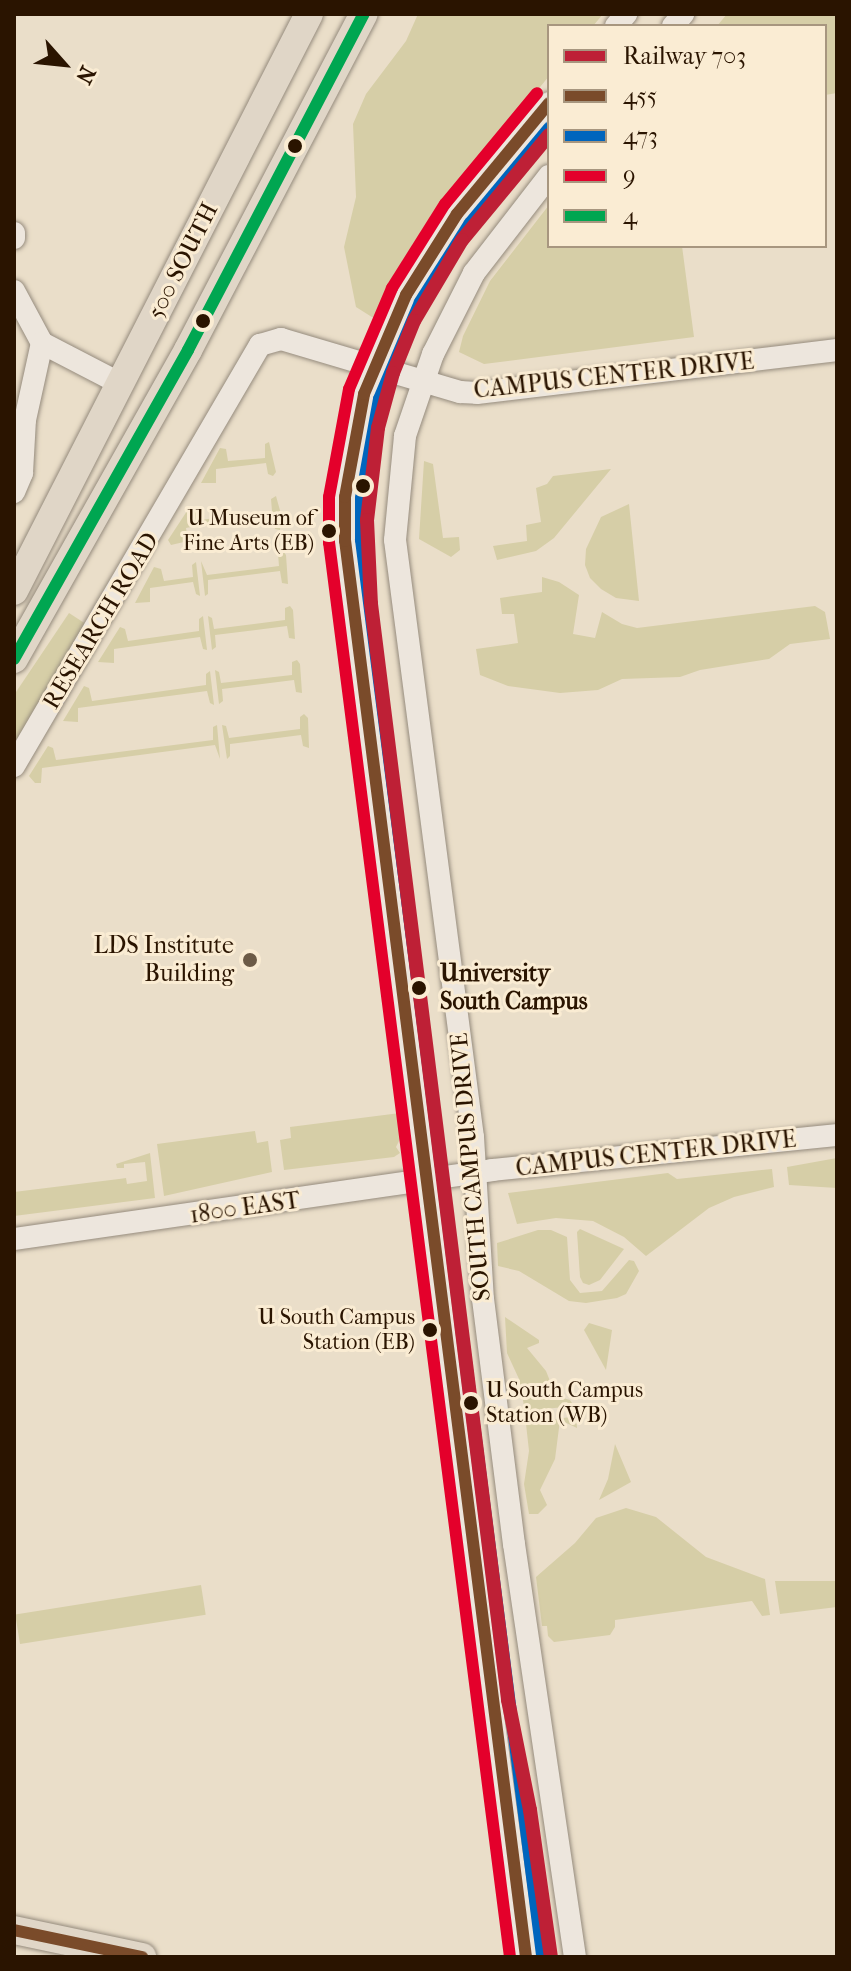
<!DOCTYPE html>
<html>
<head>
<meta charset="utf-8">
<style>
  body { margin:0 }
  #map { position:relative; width:851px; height:1971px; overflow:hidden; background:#eadec9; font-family:"IM FELL French Canon",serif }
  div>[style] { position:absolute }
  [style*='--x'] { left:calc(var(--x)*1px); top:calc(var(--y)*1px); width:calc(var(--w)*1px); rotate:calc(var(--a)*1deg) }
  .green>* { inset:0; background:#d6cea7; transform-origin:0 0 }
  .roads { filter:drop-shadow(0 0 2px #958b7d) drop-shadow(0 0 2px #958b7d) }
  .minor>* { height:22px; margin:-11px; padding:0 11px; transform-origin:11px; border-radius:11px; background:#ede6dd }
  .major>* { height:28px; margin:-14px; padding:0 14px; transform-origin:14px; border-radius:14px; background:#e0d6c7 }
  .bus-1>* { height:12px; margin:-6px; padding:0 6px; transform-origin:6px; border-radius:6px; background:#7a4b2a }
  .bus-2>* { height:12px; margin:-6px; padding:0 6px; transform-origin:6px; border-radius:6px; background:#0065bd }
  .bus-3>* { height:12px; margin:-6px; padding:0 6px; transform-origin:6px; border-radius:6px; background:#e4002b }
  .bus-4>* { height:12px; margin:-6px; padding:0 6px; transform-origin:6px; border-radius:6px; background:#00a651 }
  .rail-1>* { height:14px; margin:-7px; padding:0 7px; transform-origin:7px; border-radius:7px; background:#be2036 }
  .dots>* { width:22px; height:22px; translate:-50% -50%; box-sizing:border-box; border:4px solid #faecd3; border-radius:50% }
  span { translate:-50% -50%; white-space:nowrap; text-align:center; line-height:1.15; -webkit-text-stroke:6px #faecd3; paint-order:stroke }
  .bus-label { font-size:22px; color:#2a1400 }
  .right { translate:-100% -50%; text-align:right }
  .left { translate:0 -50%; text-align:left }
  .street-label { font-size:24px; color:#2a1400 }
  .poi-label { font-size:24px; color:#2a1400 }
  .stop-label { font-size:24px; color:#2a1400; font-weight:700 }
  .frame { position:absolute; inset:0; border:16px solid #2a1400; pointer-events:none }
  .legend { position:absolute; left:547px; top:24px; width:280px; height:224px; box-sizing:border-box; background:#faecd3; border:2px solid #a7967f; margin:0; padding:10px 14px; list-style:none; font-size:24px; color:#2a1400 }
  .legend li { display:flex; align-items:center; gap:16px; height:40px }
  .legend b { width:40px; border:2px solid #a7967f }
  .north { position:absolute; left:24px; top:24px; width:80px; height:80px; -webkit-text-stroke:6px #faecd3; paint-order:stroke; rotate:117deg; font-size:22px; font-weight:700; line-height:32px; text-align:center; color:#2a1400 }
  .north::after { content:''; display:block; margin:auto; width:28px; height:36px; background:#2a1400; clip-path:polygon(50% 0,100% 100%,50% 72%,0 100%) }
</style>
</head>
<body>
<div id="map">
  <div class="green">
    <div style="clip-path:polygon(418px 14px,603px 14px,593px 26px,549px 26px,549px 76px,419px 237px,375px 319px,356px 307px,344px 247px,356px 197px,353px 124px,366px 94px,406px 41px)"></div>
    <div style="clip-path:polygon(727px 14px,837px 14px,837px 93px,825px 95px,825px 26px,717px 26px)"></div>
    <div style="clip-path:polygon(549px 205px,549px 246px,682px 246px,694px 337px,484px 364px,459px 352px,463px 336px,490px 281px)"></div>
    <div style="clip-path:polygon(269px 442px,276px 472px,273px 476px,268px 474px,266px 463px,216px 469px,216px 483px,201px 483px,220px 448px,226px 449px,228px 461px,265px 458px,265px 444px)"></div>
    <div style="clip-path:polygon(424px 461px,433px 464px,443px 538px,459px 537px,460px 550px,451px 557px,419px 539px)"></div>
    <div style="clip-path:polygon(611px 469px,554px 538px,536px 551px,497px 560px,493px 546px,527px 541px,526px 525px,541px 522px,536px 488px,547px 484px,553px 476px)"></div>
    <div style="clip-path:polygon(276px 496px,281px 514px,280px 530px,275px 529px,273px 517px,196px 527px,194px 507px,198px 507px,200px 520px,272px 511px,271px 499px)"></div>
    <div style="clip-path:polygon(629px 504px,639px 601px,616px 598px,601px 589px,590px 578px,585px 565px,586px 549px,601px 517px)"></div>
    <div style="clip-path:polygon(189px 508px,191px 527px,186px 528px,188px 541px,171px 545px,168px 540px)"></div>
    <div style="clip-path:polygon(283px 551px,286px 555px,288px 584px,282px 583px,280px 571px,208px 580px,208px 594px,205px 596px,201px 561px,207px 575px,279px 566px,278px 554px)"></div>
    <div style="clip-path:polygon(196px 562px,200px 596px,196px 594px,193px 582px,150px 588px,150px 602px,135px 603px,154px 567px,161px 569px,164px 581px,193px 577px,192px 565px)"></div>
    <div style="clip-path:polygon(542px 577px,559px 582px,579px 595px,573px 634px,595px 638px,602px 612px,622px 624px,637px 628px,815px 606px,825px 612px,830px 639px,790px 644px,769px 659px,700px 670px,680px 677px,622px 679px,598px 690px,560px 693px,508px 686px,480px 675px,476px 649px,518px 643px,514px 614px,502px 614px,500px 598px,542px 592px)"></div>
    <div style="clip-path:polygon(290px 606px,293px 610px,295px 639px,289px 638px,287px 626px,215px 635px,216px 647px,212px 650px,208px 616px,212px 618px,214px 629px,285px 620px,285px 608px)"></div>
    <div style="clip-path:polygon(69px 613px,89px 626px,14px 749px,14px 695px)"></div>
    <div style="clip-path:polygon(203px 616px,207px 650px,203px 649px,200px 637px,114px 649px,114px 663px,98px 662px,120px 627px,125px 629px,128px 641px,199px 631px,199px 619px)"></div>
    <div style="clip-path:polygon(297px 660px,300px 664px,302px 693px,296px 692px,294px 680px,222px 689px,223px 701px,219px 704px,215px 670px,219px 672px,221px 683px,292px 675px,292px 662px)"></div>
    <div style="clip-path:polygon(210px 671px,214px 705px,210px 703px,207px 691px,78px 708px,78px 722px,63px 721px,84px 686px,89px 688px,92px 701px,206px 685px,206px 674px)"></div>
    <div style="clip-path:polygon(304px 714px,308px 718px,309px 748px,303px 746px,301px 735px,230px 744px,230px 756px,227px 759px,222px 725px,226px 726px,229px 738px,300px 729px,300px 717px)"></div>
    <div style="clip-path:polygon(217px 725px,220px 759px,215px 745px,42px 768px,41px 783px,35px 783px,29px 776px,48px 746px,53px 748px,56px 760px,213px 740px,213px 727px)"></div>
    <div style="clip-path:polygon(400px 1113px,404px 1139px,400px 1139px,396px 1147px,400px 1153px,394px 1157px,284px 1170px,280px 1140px,291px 1138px,290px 1127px)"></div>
    <div style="clip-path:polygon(255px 1131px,257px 1143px,268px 1141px,272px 1172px,164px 1196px,157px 1144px)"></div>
    <div style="clip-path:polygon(150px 1153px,155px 1198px,14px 1216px,14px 1192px,119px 1179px,126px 1178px,127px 1184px,147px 1181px,145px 1162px,124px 1164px,124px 1168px,117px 1168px,116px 1164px)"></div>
    <div style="clip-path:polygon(837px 1158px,837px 1188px,789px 1185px,787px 1167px)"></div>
    <div style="clip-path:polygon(772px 1169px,774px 1187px,734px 1197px,709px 1208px,646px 1256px,624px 1237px,593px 1221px,556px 1218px,517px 1224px,508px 1193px,668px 1173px,677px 1179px)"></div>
    <div style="clip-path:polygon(580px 1229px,624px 1249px,600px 1280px,589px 1285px,583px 1283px,580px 1277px,577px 1232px)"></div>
    <div style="clip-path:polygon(538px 1230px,551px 1230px,567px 1237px,570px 1280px,580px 1293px,602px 1291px,629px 1260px,634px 1261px,639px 1271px,626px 1294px,617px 1298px,586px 1303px,569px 1301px,519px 1271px,498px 1266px,497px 1243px)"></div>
    <div style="clip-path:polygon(505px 1317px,539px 1340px,539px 1343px,527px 1348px,546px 1371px,556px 1396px,570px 1400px,574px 1406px,525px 1411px,519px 1379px,507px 1353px)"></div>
    <div style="clip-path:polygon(589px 1323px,612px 1330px,606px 1370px,584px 1330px)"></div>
    <div style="clip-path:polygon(576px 1416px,577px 1428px,560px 1420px,555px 1459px,540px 1490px,547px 1505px,538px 1514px,529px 1514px,524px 1484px,529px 1451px,526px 1424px)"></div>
    <div style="clip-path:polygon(615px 1444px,631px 1482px,599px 1500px,608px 1479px)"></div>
    <div style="clip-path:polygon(626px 1508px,656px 1517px,706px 1557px,765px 1579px,770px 1615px,762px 1616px,752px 1601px,716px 1606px,615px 1620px,615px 1627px,610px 1635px,554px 1642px,548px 1636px,547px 1626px,542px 1626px,536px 1577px,575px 1543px,596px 1518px)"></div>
    <div style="clip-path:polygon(775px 1581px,837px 1581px,837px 1607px,780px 1614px)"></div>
    <div style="left:201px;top:1585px;width:30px;height:188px;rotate:81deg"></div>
  </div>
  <div class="roads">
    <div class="minor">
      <div style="--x:616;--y:26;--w:16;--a:-50"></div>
      <div style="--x:673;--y:26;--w:16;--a:-50"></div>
      <div style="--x:549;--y:176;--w:123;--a:127.7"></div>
      <div style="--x:474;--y:273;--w:91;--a:116.8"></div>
      <div style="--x:433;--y:354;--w:87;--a:108.9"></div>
      <div style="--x:405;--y:436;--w:104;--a:95.5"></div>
      <div style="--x:395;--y:540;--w:602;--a:82.56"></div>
      <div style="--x:473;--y:1137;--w:162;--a:86.5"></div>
      <div style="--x:483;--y:1299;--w:247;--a:82.8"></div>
      <div style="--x:514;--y:1544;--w:417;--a:81.6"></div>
      <div style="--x:14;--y:233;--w:5;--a:90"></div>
      <div style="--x:14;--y:291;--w:59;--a:61.7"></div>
      <div style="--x:42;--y:343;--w:89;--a:27.4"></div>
      <div style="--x:14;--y:492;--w:21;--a:-67"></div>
      <div style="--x:22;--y:473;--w:53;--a:-86.8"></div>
      <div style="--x:25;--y:420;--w:79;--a:-77.6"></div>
      <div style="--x:14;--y:766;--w:488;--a:-59.7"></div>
      <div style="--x:260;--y:345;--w:22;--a:-16"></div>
      <div style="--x:281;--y:339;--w:187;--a:16.5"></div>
      <div style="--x:460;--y:392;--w:17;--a:3"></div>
      <div style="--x:477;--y:393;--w:363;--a:-6.8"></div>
      <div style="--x:14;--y:1239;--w:483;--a:-8.2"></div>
      <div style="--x:492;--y:1170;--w:347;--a:-5.8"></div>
      <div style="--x:526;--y:1957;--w:288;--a:-97.8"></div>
      <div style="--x:487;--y:1672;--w:1140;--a:-97.16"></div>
      <div style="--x:345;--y:541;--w:44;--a:-90"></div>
      <div style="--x:345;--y:497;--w:105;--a:-79.5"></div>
      <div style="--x:364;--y:394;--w:108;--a:-67"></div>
      <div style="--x:406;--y:295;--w:96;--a:-57.8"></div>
      <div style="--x:457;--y:214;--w:144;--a:-50.3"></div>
    </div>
    <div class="major">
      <div style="--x:14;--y:591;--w:648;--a:-62.92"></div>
      <div style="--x:14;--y:659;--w:355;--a:-60.6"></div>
      <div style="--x:188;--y:350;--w:379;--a:-62.4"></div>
      <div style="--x:14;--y:1930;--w:131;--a:11.9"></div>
    </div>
  </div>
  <div class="bus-1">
    <div style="--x:14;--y:1930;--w:131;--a:11.9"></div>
    <div style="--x:526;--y:1957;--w:1428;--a:-97.28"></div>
    <div style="--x:345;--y:541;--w:44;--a:-90"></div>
    <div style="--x:345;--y:497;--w:105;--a:-79.5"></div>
    <div style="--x:364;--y:394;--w:108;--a:-67"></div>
    <div style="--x:406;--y:295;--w:96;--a:-57.8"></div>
    <div style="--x:457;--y:214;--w:144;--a:-50.3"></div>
  </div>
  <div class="bus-2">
    <div style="--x:542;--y:1955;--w:1427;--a:-97.29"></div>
    <div style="--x:361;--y:540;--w:42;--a:-90"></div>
    <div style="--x:361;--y:498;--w:101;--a:-79.7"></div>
    <div style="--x:379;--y:399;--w:105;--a:-67.1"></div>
    <div style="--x:420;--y:302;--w:93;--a:-57.7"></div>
    <div style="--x:470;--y:223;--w:124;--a:-50.3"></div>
  </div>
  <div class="bus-3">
    <div style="--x:510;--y:1957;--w:1426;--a:-97.29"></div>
    <div style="--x:329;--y:543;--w:46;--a:-90"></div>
    <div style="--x:329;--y:497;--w:110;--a:-79.5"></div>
    <div style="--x:349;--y:389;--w:110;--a:-66.9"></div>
    <div style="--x:392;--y:288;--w:99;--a:-57.8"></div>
    <div style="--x:445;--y:204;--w:144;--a:-50.3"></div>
  </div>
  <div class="bus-4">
    <div style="--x:14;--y:659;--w:355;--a:-60.6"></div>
    <div style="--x:188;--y:350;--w:379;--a:-62.4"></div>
  </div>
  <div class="rail-1">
    <div style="--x:549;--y:135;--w:136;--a:129.6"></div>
    <div style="--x:462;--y:240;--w:94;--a:120.7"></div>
    <div style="--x:414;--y:321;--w:56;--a:112"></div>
    <div style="--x:393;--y:373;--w:57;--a:105.3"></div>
    <div style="--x:378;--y:428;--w:93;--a:96.8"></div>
    <div style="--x:367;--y:520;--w:84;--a:87.3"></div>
    <div style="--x:371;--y:604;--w:1105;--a:82.87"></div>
    <div style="--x:508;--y:1700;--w:112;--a:78.7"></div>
    <div style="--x:530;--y:1810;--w:148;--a:81.9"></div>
  </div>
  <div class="dots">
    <div style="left:295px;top:146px;background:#2a1400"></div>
    <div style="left:203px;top:321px;background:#2a1400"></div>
    <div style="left:363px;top:486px;background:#2a1400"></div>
    <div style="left:329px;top:531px;background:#2a1400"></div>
    <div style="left:250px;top:960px;background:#6d5b46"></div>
    <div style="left:419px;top:988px;background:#2a1400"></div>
    <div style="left:430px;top:1330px;background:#2a1400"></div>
    <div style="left:471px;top:1403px;background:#2a1400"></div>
  </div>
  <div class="bus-label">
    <span class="right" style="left:314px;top:531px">U Museum of<br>Fine Arts (EB)</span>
    <span class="right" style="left:415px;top:1330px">U South Campus<br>Station (EB)</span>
    <span class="left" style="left:486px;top:1403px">U South Campus<br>Station (WB)</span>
  </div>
  <div class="street-label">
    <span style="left:183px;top:261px;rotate:-63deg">500 SOUTH</span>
    <span style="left:614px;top:376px;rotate:-6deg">CAMPUS CENTER DRIVE</span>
    <span style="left:101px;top:621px;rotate:-59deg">RESEARCH ROAD</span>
    <span style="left:656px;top:1154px;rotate:-6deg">CAMPUS CENTER DRIVE</span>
    <span style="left:471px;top:1167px;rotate:-95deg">SOUTH CAMPUS DRIVE</span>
    <span style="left:245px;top:1208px;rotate:-8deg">1800 EAST</span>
  </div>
  <div class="poi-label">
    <span class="right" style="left:234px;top:960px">LDS Institute<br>Building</span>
  </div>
  <div class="stop-label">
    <span class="left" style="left:440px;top:988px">University<br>South Campus</span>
  </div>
  <div class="frame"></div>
  <ul class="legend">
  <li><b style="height:10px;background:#be2036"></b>Railway 703</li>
  <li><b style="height:10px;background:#7a4b2a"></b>455</li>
  <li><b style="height:10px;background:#0065bd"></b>473</li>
  <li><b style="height:10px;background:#e4002b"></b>9</li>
  <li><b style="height:10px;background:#00a651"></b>4</li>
  </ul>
  <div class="north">N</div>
</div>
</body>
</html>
